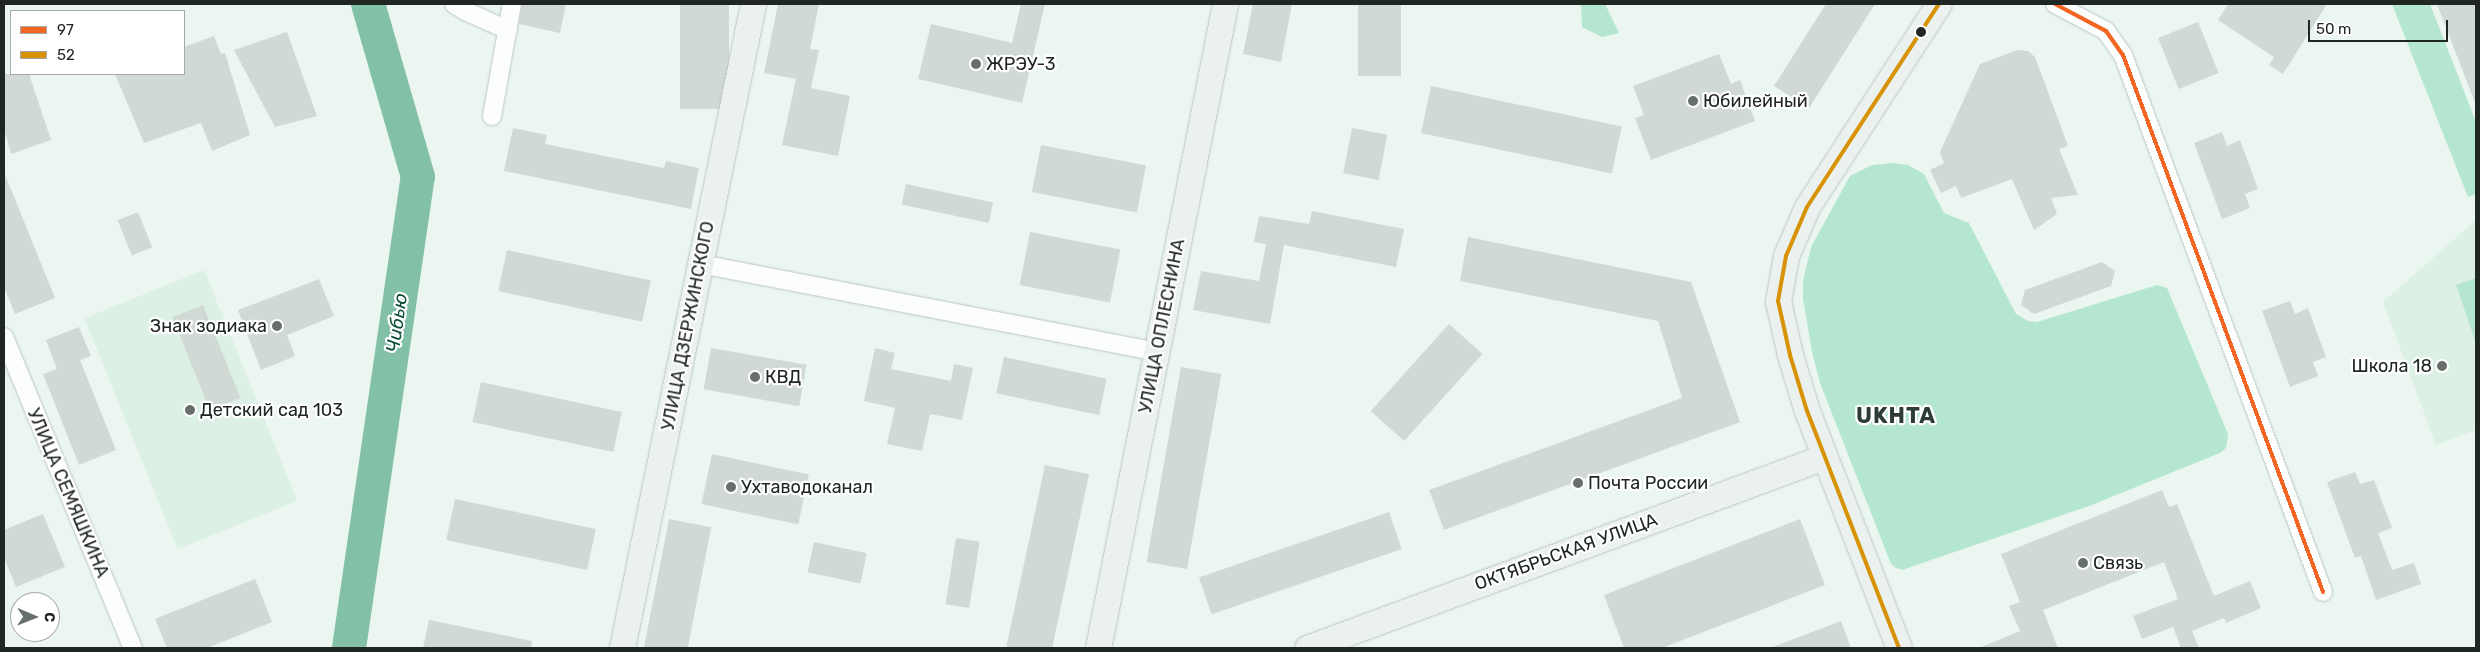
<!DOCTYPE html>
<html>
<head>
<meta charset="utf-8">
<style>
  body { margin:0 }
  #map { position:relative; width:2480px; height:652px; overflow:hidden; background:#ebf6f1; font-family:Rubik,sans-serif }
  div>[style] { position:absolute }
  [style*='--x'] { left:calc(var(--x)*1px); top:calc(var(--y)*1px); width:calc(var(--w)*1px); rotate:calc(var(--a)*1deg) }
  .built>* { inset:0; background:#dcf0e6; transform-origin:0 0 }
  .green>* { inset:0; background:#b5e6d1 }
  .river>* { height:34px; margin:-17px; padding:0 17px; transform-origin:17px; border-radius:17px; background:#83c0a8 }
  .building>* { inset:0; background:#d1d9d5; transform-origin:0 0 }
  .roads { filter:drop-shadow(0 0 1px #bdc5c1) drop-shadow(0 0 1px #bdc5c1) }
  .street>* { height:18px; margin:-9px; padding:0 9px; transform-origin:9px; border-radius:9px; background:#fcfefd }
  .secondary>* { height:25px; margin:-12.5px; padding:0 12.5px; transform-origin:12.5px; border-radius:12.5px; background:#ebf1ee }
  .bus-1>* { height:4px; margin:-2px; padding:0 2px; transform-origin:2px; border-radius:2px; background:#f26522 }
  .bus-2>* { height:4px; margin:-2px; padding:0 2px; transform-origin:2px; border-radius:2px; background:#d79305 }
  .dots>* { width:14px; height:14px; translate:-50% -50%; box-sizing:border-box; border:2px solid #fff; border-radius:50% }
  span { translate:-50% -50%; white-space:nowrap; text-align:center; line-height:1.15; -webkit-text-stroke:4.5px #fff; paint-order:stroke }
  .poi-label { font-size:18px; color:#202723 }
  .left { translate:0 -50%; text-align:left }
  .right { translate:-100% -50%; text-align:right }
  .street-label { font-size:18px; color:#202723 }
  .water-label { font-size:19px; color:#0e513b; font-style:italic }
  .district-label { font-size:22px; color:#2d3c35; font-weight:700; letter-spacing:1px }
  .frame { position:absolute; inset:0; border:5px solid #202723; pointer-events:none }
  .legend { position:absolute; left:10px; top:10px; width:175px; height:65px; box-sizing:border-box; background:#fff; border:1px solid #a6a9a7; margin:0; padding:6px 9px; list-style:none; font-size:15px; color:#202723 }
  .legend li { display:flex; align-items:center; gap:10px; height:25px }
  .legend b { width:25px; border:1px solid #a6a9a7 }
  .north { position:absolute; left:10px; top:592px; width:50px; height:50px; box-sizing:border-box; background:#fff; border:1px solid #a6a9a7; border-radius:50%; rotate:91deg; font-size:14px; font-weight:700; line-height:20px; text-align:center; color:#202723 }
  .north::after { content:''; display:block; margin:auto; width:18px; height:22px; background:#676f6b; clip-path:polygon(50% 0,100% 100%,50% 72%,0 100%) }
  .scale { position:absolute; left:2308px; top:20px; width:140px; height:22px; box-sizing:border-box; border:2px solid #202723; border-top:0; padding-left:6px; font-size:15px; line-height:18px; white-space:nowrap; color:#202723; -webkit-text-stroke:4px #fff; paint-order:stroke }
</style>
</head>
<body>
<div id="map">
  <div class="built">
    <div style="clip-path:polygon(2476px 220px,2476px 430px,2436px 445px,2383px 302px)"></div>
    <div style="left:204px;top:270px;width:249px;height:129px;rotate:68deg"></div>
  </div>
  <div class="green">
    <div style="clip-path:polygon(1581px 4px,1605px 4px,1619px 33px,1602px 37px,1582px 27px)"></div>
    <div style="clip-path:polygon(2392px 4px,2430px 4px,2476px 122px,2476px 194px,2468px 197px)"></div>
    <div style="clip-path:polygon(1893px 163px,1908px 165px,1924px 174px,1944px 213px,1969px 223px,2016px 314px,2028px 321px,2037px 322px,2157px 285px,2167px 288px,2228px 434px,2226px 448px,2220px 453px,2089px 506px,1902px 570px,1896px 568px,1891px 564px,1820px 383px,1812px 352px,1803px 299px,1803px 281px,1811px 247px,1850px 176px,1872px 165px)"></div>
    <div style="clip-path:polygon(2476px 278px,2476px 343px,2456px 285px)"></div>
  </div>
  <div class="river">
    <div style="--x:349;--y:648;--w:476;--a:-81.7"></div>
    <div style="--x:418;--y:177;--w:180;--a:-106.1"></div>
  </div>
  <div class="building">
    <div style="clip-path:polygon(522px 4px,566px 4px,560px 33px,519px 24px)"></div>
    <div style="left:680px;top:4px;width:49px;height:105px"></div>
    <div style="clip-path:polygon(778px 4px,819px 4px,810px 49px,819px 50px,811px 88px,850px 96px,838px 156px,782px 145px,796px 79px,764px 73px)"></div>
    <div style="clip-path:polygon(1021px 4px,1045px 4px,1022px 103px,918px 79px,931px 24px,1012px 43px)"></div>
    <div style="clip-path:polygon(1253px 4px,1292px 4px,1281px 62px,1243px 54px)"></div>
    <div style="left:1358px;top:4px;width:43px;height:72px"></div>
    <div style="clip-path:polygon(1826px 4px,1875px 4px,1809px 108px,1774px 86px)"></div>
    <div style="clip-path:polygon(2228px 4px,2327px 4px,2283px 74px,2269px 65px,2274px 57px,2218px 20px)"></div>
    <div style="clip-path:polygon(2437px 4px,2476px 4px,2476px 103px,2475px 103px)"></div>
    <div style="left:2198px;top:22px;width:55px;height:43px;rotate:68deg"></div>
    <div style="clip-path:polygon(287px 32px,317px 116px,275px 127px,234px 50px)"></div>
    <div style="clip-path:polygon(214px 36px,221px 54px,225px 53px,250px 135px,212px 151px,201px 123px,144px 143px,115px 74px,184px 74px,184px 47px)"></div>
    <div style="clip-path:polygon(2018px 50px,2028px 51px,2035px 57px,2068px 146px,2059px 149px,2078px 195px,2051px 198px,2057px 214px,2034px 230px,2012px 179px,1961px 198px,1956px 186px,1941px 193px,1930px 170px,1944px 163px,1940px 152px,1980px 64px)"></div>
    <div style="clip-path:polygon(1719px 54px,1731px 84px,1740px 80px,1755px 121px,1651px 160px,1635px 118px,1644px 115px,1633px 86px)"></div>
    <div style="clip-path:polygon(4px 74px,29px 74px,51px 140px,11px 154px,4px 129px)"></div>
    <div style="left:1431px;top:86px;width:195px;height:48px;rotate:12deg"></div>
    <div style="clip-path:polygon(513px 128px,547px 135px,545px 144px,664px 168px,666px 161px,699px 168px,691px 209px,504px 171px)"></div>
    <div style="left:1352px;top:128px;width:36px;height:46px;rotate:11deg"></div>
    <div style="clip-path:polygon(2222px 132px,2227px 146px,2240px 140px,2258px 189px,2245px 194px,2250px 208px,2222px 219px,2194px 143px)"></div>
    <div style="left:1041px;top:145px;width:107px;height:48px;rotate:11deg"></div>
    <div style="clip-path:polygon(4px 172px,55px 298px,15px 314px,4px 287px)"></div>
    <div style="left:906px;top:184px;width:89px;height:21px;rotate:12deg"></div>
    <div style="clip-path:polygon(1312px 211px,1404px 229px,1396px 267px,1284px 245px,1270px 324px,1193px 310px,1201px 271px,1259px 281px,1266px 244px,1254px 242px,1259px 216px,1309px 224px)"></div>
    <div style="left:138px;top:212px;width:38px;height:22px;rotate:68deg"></div>
    <div style="left:1030px;top:232px;width:92px;height:54px;rotate:11deg"></div>
    <div style="clip-path:polygon(1468px 237px,1691px 282px,1740px 422px,1444px 530px,1429px 490px,1682px 398px,1658px 321px,1460px 281px)"></div>
    <div style="left:507px;top:250px;width:147px;height:42px;rotate:12deg"></div>
    <div style="clip-path:polygon(2102px 262px,2115px 271px,2111px 286px,2034px 314px,2021px 305px,2025px 290px)"></div>
    <div style="clip-path:polygon(319px 279px,334px 316px,287px 335px,295px 356px,261px 370px,238px 310px)"></div>
    <div style="clip-path:polygon(2290px 301px,2295px 314px,2308px 308px,2326px 357px,2313px 362px,2318px 376px,2290px 387px,2262px 311px)"></div>
    <div style="left:203px;top:305px;width:100px;height:33px;rotate:68deg"></div>
    <div style="left:1449px;top:324px;width:45px;height:117px;rotate:42deg"></div>
    <div style="clip-path:polygon(79px 327px,91px 356px,80px 360px,116px 450px,79px 465px,43px 374px,57px 369px,46px 340px)"></div>
    <div style="left:711px;top:348px;width:97px;height:42px;rotate:10deg"></div>
    <div style="clip-path:polygon(875px 348px,895px 353px,891px 369px,951px 381px,954px 364px,973px 368px,962px 420px,930px 414px,922px 451px,887px 444px,895px 408px,864px 401px)"></div>
    <div style="left:1004px;top:357px;width:105px;height:37px;rotate:12deg"></div>
    <div style="left:1181px;top:367px;width:41px;height:198px;rotate:10deg"></div>
    <div style="left:481px;top:382px;width:144px;height:41px;rotate:12deg"></div>
    <div style="left:712px;top:454px;width:99px;height:51px;rotate:12deg"></div>
    <div style="left:1045px;top:465px;width:45px;height:186px;rotate:12deg"></div>
    <div style="clip-path:polygon(2355px 472px,2360px 484px,2374px 480px,2392px 528px,2378px 533px,2392px 570px,2414px 563px,2421px 584px,2376px 600px,2361px 556px,2355px 558px,2327px 482px)"></div>
    <div style="clip-path:polygon(2162px 490px,2169px 507px,2177px 504px,2214px 596px,2250px 581px,2261px 608px,2226px 623px,2224px 618px,2192px 631px,2199px 648px,2181px 648px,2173px 627px,2142px 639px,2133px 616px,2178px 599px,2164px 562px,2043px 610px,2058px 648px,1979px 648px,2020px 631px,2009px 606px,2020px 602px,2001px 554px)"></div>
    <div style="left:455px;top:499px;width:144px;height:42px;rotate:12deg"></div>
    <div style="left:1389px;top:512px;width:39px;height:201px;rotate:71deg"></div>
    <div style="clip-path:polygon(43px 514px,65px 567px,16px 587px,4px 558px,4px 530px)"></div>
    <div style="left:669px;top:519px;width:43px;height:131px;rotate:11deg"></div>
    <div style="clip-path:polygon(1800px 519px,1825px 585px,1662px 648px,1624px 648px,1604px 595px)"></div>
    <div style="left:956px;top:538px;width:24px;height:67px;rotate:9deg"></div>
    <div style="left:814px;top:542px;width:54px;height:31px;rotate:12deg"></div>
    <div style="clip-path:polygon(255px 579px,272px 622px,207px 648px,167px 648px,155px 619px)"></div>
    <div style="clip-path:polygon(429px 620px,532px 641px,531px 648px,423px 648px)"></div>
    <div style="clip-path:polygon(1841px 621px,1851px 648px,1773px 648px,1773px 647px)"></div>
  </div>
  <div class="roads">
    <div class="street">
      <div style="--x:454;--y:4;--w:13;--a:32"></div>
      <div style="--x:465;--y:11;--w:47;--a:23.8"></div>
      <div style="--x:2055;--y:4;--w:58;--a:27.9"></div>
      <div style="--x:2106;--y:31;--w:29;--a:55"></div>
      <div style="--x:2123;--y:55;--w:573;--a:69.57"></div>
      <div style="--x:492;--y:116;--w:114;--a:-79.9"></div>
      <div style="--x:701;--y:264;--w:463;--a:10.9"></div>
      <div style="--x:4;--y:337;--w:337;--a:67.5"></div>
    </div>
    <div class="secondary">
      <div style="--x:622;--y:648;--w:657;--a:-78.5"></div>
      <div style="--x:1098;--y:648;--w:656;--a:-78.84"></div>
      <div style="--x:1307;--y:648;--w:551;--a:-20.28"></div>
      <div style="--x:1899;--y:648;--w:254;--a:-111.2"></div>
      <div style="--x:1807;--y:411;--w:59;--a:-106.9"></div>
      <div style="--x:1790;--y:355;--w:55;--a:-102.5"></div>
      <div style="--x:1778;--y:301;--w:46;--a:-79.9"></div>
      <div style="--x:1786;--y:256;--w:53;--a:-66.8"></div>
      <div style="--x:1807;--y:207;--w:242;--a:-57"></div>
    </div>
  </div>
  <div class="bus-1">
    <div style="--x:2055;--y:4;--w:58;--a:27.9"></div>
    <div style="--x:2106;--y:31;--w:29;--a:55"></div>
    <div style="--x:2123;--y:55;--w:573;--a:69.57"></div>
  </div>
  <div class="bus-2">
    <div style="--x:1899;--y:648;--w:254;--a:-111.2"></div>
    <div style="--x:1807;--y:411;--w:59;--a:-106.9"></div>
    <div style="--x:1790;--y:355;--w:55;--a:-102.5"></div>
    <div style="--x:1778;--y:301;--w:46;--a:-79.9"></div>
    <div style="--x:1786;--y:256;--w:53;--a:-66.8"></div>
    <div style="--x:1807;--y:207;--w:242;--a:-57"></div>
  </div>
  <div class="dots">
    <div style="left:1921px;top:32px;background:#202723"></div>
    <div style="left:976px;top:64px;background:#676f6b"></div>
    <div style="left:1693px;top:101px;background:#676f6b"></div>
    <div style="left:277px;top:326px;background:#676f6b"></div>
    <div style="left:2442px;top:366px;background:#676f6b"></div>
    <div style="left:755px;top:377px;background:#676f6b"></div>
    <div style="left:190px;top:410px;background:#676f6b"></div>
    <div style="left:1578px;top:483px;background:#676f6b"></div>
    <div style="left:731px;top:487px;background:#676f6b"></div>
    <div style="left:2083px;top:563px;background:#676f6b"></div>
  </div>
  <div class="poi-label">
    <span class="left" style="left:986px;top:64px">ЖРЭУ-3</span>
    <span class="left" style="left:1703px;top:101px">Юбилейный</span>
    <span class="right" style="left:267px;top:326px">Знак зодиака</span>
    <span class="right" style="left:2432px;top:366px">Школа 18</span>
    <span class="left" style="left:765px;top:377px">КВД</span>
    <span class="left" style="left:200px;top:410px">Детский сад 103</span>
    <span class="left" style="left:1588px;top:483px">Почта России</span>
    <span class="left" style="left:741px;top:487px">Ухтаводоканал</span>
    <span class="left" style="left:2093px;top:563px">Связь</span>
  </div>
  <div class="street-label">
    <span style="left:688px;top:326px;rotate:-79deg">УЛИЦА ДЗЕРЖИНСКОГО</span>
    <span style="left:1162px;top:326px;rotate:-79deg">УЛИЦА ОПЛЕСНИНА</span>
    <span style="left:68px;top:493px;rotate:67deg">УЛИЦА СЕМЯШКИНА</span>
    <span style="left:1566px;top:552px;rotate:-20deg">ОКТЯБРЬСКАЯ УЛИЦА</span>
  </div>
  <div class="water-label">
    <span style="left:397px;top:323px;rotate:-82deg">Чибью</span>
  </div>
  <div class="district-label">
    <span style="left:1896px;top:416px">UKHTA</span>
  </div>
  <div class="frame"></div>
  <ul class="legend">
  <li><b style="height:6px;background:#f26522"></b>97</li>
  <li><b style="height:6px;background:#d79305"></b>52</li>
  </ul>
  <div class="north">С</div>
  <div class="scale">50 m</div>
</div>
</body>
</html>
